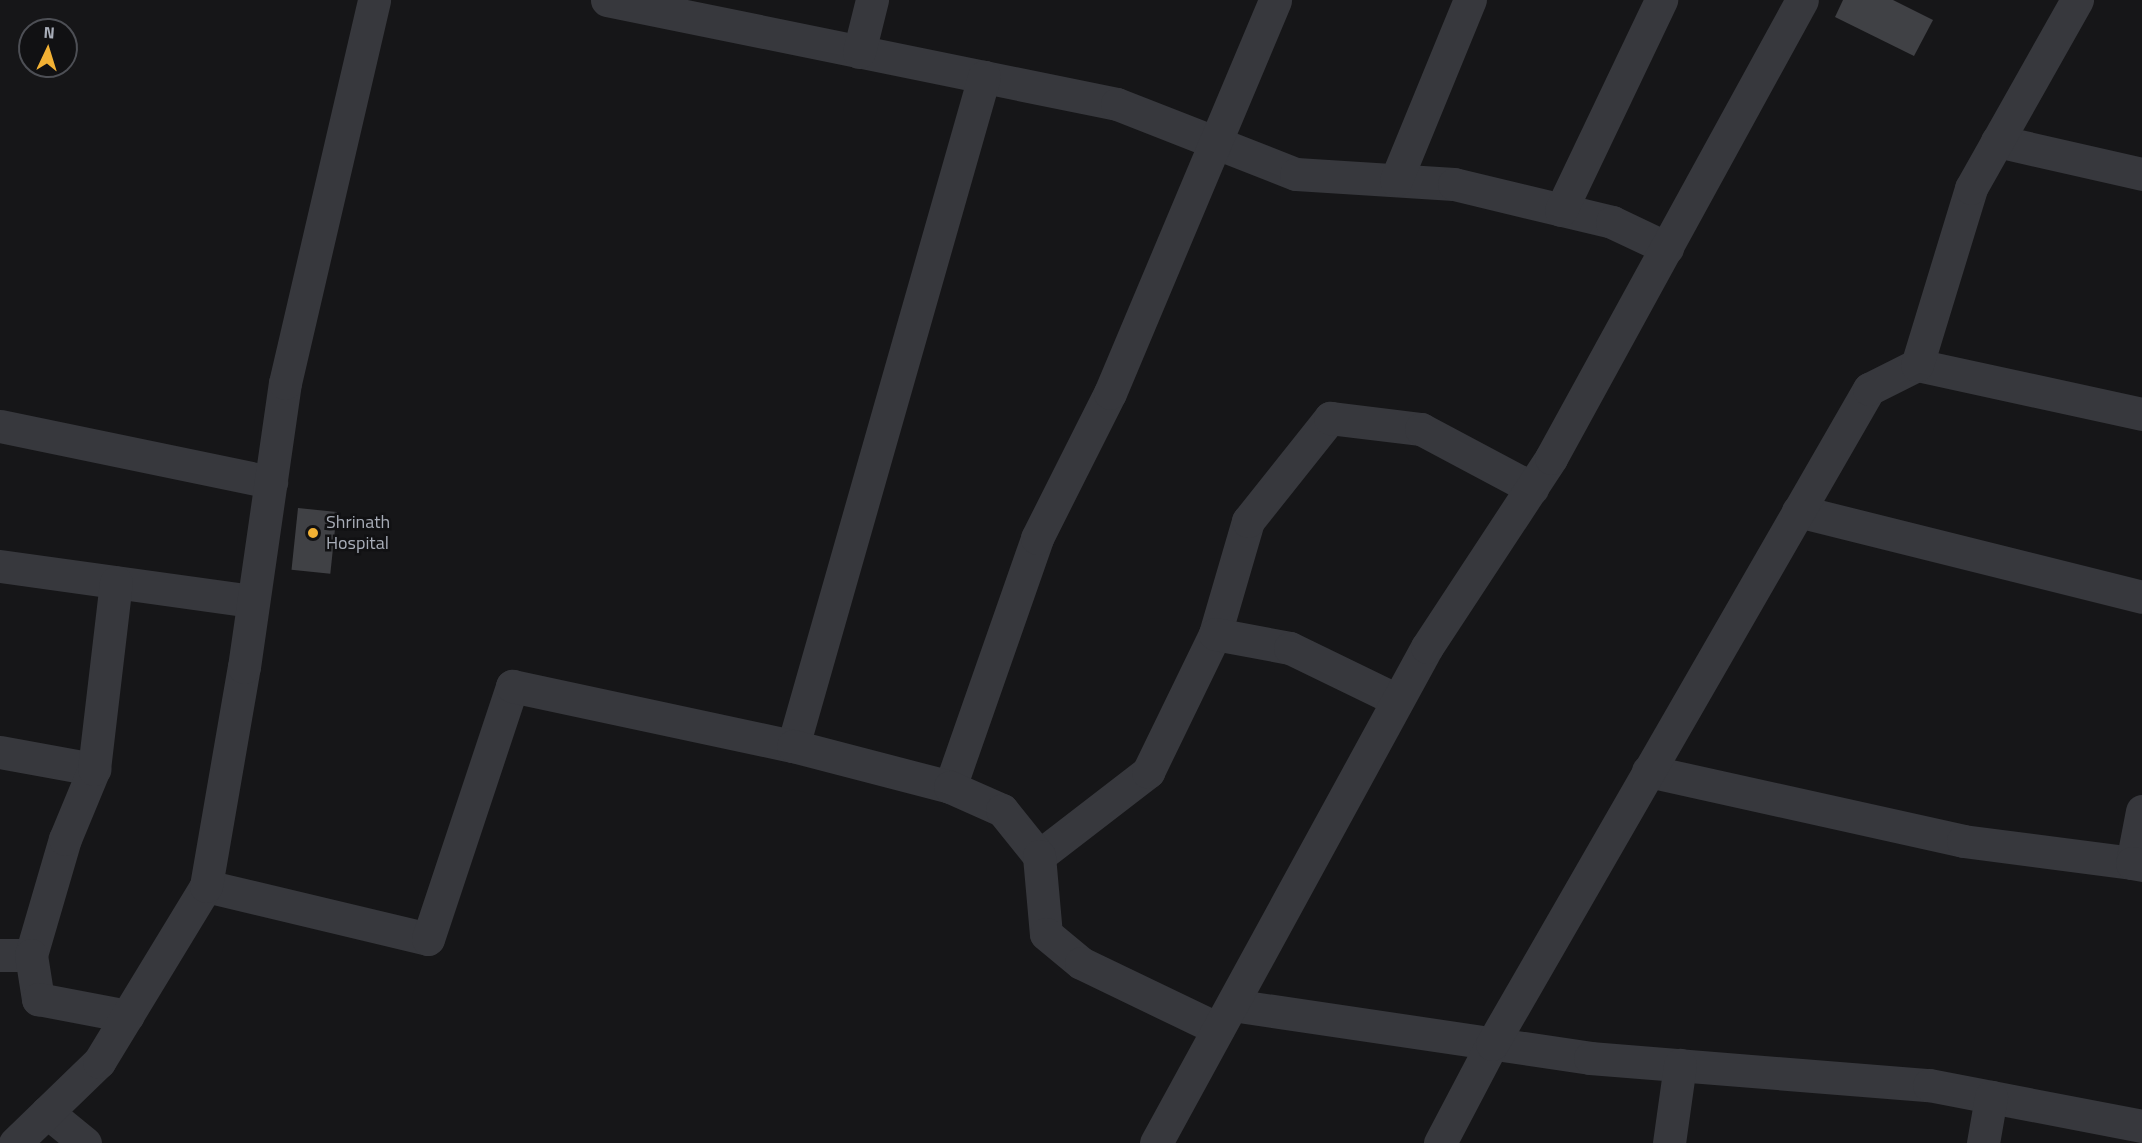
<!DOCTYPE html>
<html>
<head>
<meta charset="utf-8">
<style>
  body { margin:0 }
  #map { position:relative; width:2142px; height:1143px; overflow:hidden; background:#161618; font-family:"Titillium Web",sans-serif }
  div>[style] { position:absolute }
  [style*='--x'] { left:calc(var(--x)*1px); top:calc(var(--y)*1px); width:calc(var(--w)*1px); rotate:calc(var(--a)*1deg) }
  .building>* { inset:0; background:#404145; transform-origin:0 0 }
  .minor>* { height:33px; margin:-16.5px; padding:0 16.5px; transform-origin:16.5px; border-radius:16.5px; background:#37383d }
  .dots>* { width:16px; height:16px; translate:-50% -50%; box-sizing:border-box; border:3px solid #111113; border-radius:50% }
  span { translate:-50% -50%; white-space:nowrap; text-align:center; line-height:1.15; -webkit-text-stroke:5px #111113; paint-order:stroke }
  .poi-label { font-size:18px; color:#a8adb8 }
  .left { translate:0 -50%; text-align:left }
  .north { position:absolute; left:18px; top:18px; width:60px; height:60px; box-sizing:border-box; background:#111113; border:2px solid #4d4f55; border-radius:50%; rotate:4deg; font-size:16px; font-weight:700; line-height:24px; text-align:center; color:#a8adb8 }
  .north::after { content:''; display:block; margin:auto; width:21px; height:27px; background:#f2b134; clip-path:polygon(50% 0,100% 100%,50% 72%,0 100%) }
</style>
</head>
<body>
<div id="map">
  <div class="building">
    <div style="clip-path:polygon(1843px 0,1893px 0,1933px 20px,1914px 56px,1835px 17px)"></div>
    <div style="left:298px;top:508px;width:39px;height:62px;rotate:6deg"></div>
  </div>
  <div class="minor">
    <div style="--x:607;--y:0;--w:520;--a:11.53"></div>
    <div style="--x:1117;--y:104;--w:192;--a:21.4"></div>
    <div style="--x:1296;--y:174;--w:158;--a:3.6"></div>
    <div style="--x:1454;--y:184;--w:163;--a:13.5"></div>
    <div style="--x:1612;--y:222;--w:61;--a:25.3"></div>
    <div style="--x:859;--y:52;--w:54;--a:-76"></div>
    <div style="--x:1997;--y:141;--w:149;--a:12.8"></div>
    <div style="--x:1396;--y:180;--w:195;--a:-67.7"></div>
    <div style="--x:1561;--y:210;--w:233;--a:-64.5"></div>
    <div style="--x:1917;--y:365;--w:230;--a:12.3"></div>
    <div style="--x:0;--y:426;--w:277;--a:11.7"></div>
    <div style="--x:1798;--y:511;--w:355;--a:14"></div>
    <div style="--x:0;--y:566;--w:255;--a:7.9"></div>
    <div style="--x:1215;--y:634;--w:118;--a:-73.7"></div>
    <div style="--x:1248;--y:521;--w:132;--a:-51.5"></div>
    <div style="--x:1330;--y:418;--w:92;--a:6.9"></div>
    <div style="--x:1421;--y:429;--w:126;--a:28"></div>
    <div style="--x:793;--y:746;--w:696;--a:-74.07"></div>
    <div style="--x:0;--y:752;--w:96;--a:10.3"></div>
    <div style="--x:1648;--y:771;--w:323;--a:12.5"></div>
    <div style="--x:1963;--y:841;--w:170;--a:7.4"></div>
    <div style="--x:950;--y:787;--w:264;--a:-70.7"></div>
    <div style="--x:1037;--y:538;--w:162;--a:-63.3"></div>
    <div style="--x:1110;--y:393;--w:426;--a:-67.2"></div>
    <div style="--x:2142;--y:811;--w:53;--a:100.9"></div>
    <div style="--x:2132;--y:863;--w:10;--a:11"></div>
    <div style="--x:1039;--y:856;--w:138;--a:-37.6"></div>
    <div style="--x:1148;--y:772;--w:153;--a:-64.1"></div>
    <div style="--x:1215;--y:634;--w:76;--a:10.6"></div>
    <div style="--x:1290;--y:648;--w:119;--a:25.9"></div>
    <div style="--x:206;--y:886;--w:228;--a:13.4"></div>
    <div style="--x:428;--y:939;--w:267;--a:-71.6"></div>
    <div style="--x:512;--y:686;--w:287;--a:12.1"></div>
    <div style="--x:793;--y:746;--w:162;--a:14.6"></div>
    <div style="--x:950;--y:787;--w:57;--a:23.9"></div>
    <div style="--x:1002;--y:810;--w:59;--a:51.2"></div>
    <div style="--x:1039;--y:856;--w:78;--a:84.9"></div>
    <div style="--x:1046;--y:934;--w:45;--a:39.6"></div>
    <div style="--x:1081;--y:963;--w:152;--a:25.7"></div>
    <div style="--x:0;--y:955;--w:31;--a:0"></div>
    <div style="--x:31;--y:955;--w:121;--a:-73.7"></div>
    <div style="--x:65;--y:839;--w:76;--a:-67.5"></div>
    <div style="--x:94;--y:769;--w:188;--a:-83.3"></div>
    <div style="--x:31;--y:955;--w:45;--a:81"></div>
    <div style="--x:38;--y:999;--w:91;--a:10.8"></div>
    <div style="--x:1232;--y:1005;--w:362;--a:8.4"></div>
    <div style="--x:1590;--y:1058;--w:340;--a:4.6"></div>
    <div style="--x:1929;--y:1085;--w:217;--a:10.9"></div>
    <div style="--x:47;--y:1112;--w:49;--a:39.2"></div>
    <div style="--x:15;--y:1143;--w:117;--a:-44"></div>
    <div style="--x:99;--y:1062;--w:206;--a:-58.7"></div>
    <div style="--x:206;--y:886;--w:222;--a:-80.2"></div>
    <div style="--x:244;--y:667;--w:287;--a:-81.8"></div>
    <div style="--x:285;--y:383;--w:393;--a:-76.9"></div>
    <div style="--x:1156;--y:1143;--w:565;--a:-61.35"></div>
    <div style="--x:1427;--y:647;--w:226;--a:-56.7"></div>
    <div style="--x:1551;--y:458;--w:522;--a:-61.28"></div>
    <div style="--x:1440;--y:1143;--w:112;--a:-62.3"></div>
    <div style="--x:1492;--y:1044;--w:756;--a:-60.08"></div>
    <div style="--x:1869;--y:389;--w:54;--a:-26.6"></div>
    <div style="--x:1917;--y:365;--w:185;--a:-73"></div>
    <div style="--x:1971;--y:188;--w:216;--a:-60.6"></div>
    <div style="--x:1669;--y:1143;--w:79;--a:-82"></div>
    <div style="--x:1983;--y:1143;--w:47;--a:-80.1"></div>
  </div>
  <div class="dots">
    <div style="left:313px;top:533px;background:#f2b134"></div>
  </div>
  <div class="poi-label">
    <span class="left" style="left:326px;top:533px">Shrinath<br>Hospital</span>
  </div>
  <div class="north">N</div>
</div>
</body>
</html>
